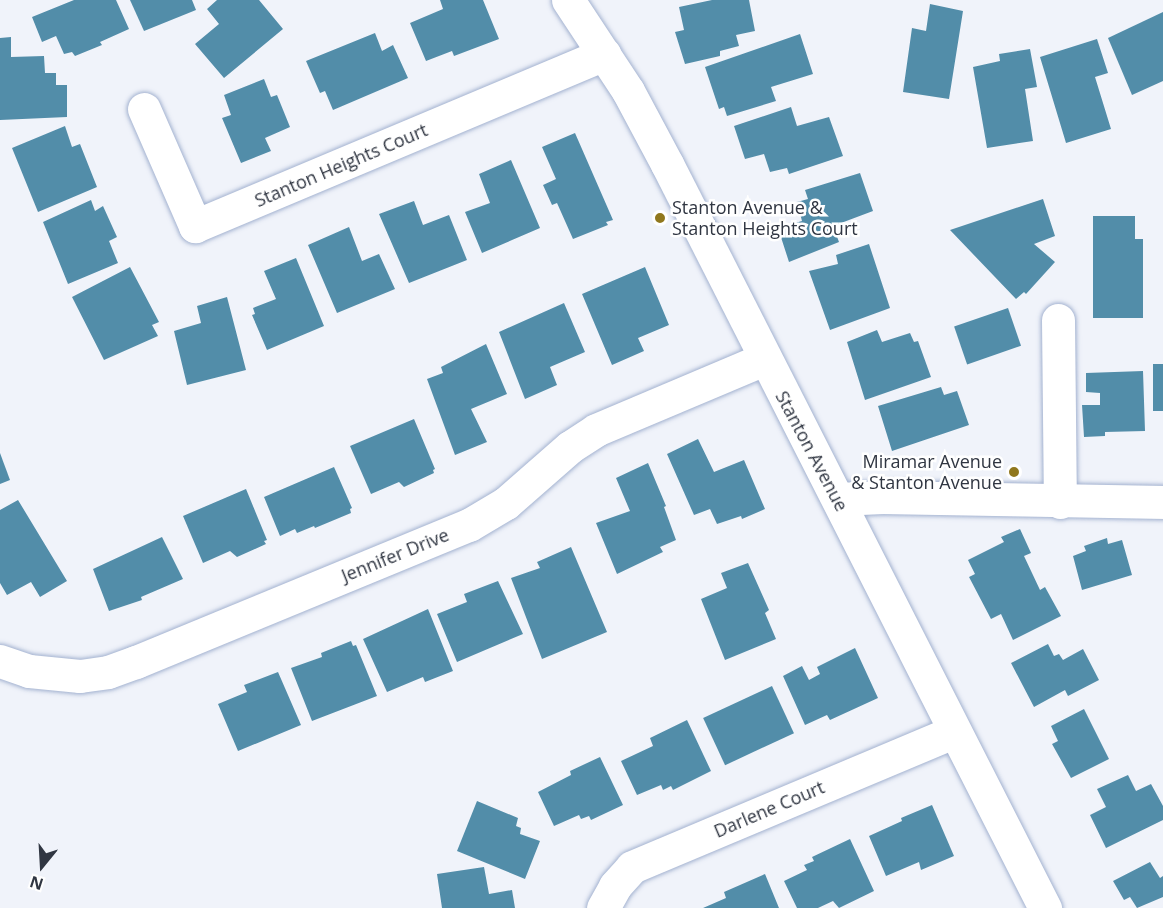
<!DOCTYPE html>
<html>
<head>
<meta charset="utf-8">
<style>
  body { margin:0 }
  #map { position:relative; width:1163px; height:908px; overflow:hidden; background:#f0f3fa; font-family:"Open Sans",sans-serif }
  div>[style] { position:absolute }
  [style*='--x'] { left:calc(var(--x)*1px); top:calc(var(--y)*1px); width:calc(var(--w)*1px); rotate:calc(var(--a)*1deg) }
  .building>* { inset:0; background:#528da9; transform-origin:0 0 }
  .roads { filter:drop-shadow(0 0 2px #a3b2d0) drop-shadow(0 0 2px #a3b2d0) }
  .minor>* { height:33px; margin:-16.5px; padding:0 16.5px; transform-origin:16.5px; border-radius:16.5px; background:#fff }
  .dots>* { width:16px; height:16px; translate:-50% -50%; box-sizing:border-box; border:3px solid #fff; border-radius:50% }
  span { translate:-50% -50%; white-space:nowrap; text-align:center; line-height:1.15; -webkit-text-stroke:5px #fff; paint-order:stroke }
  .street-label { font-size:18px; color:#303642 }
  .poi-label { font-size:18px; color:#303642 }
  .left { translate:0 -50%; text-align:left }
  .right { translate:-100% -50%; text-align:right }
  .north { position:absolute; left:12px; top:836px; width:60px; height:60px; -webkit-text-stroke:4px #fff; paint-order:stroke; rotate:198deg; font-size:16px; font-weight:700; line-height:24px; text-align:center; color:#303642 }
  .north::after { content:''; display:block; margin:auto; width:21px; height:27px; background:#303642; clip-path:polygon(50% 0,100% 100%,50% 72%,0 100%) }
</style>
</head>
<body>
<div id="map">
  <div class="building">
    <div style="clip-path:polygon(74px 0,116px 0,129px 29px,100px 42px,102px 45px,75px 56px,72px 52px,64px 54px,56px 36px,42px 42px,32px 17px)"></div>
    <div style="clip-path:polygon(130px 0,192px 0,196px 10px,144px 31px)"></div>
    <div style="clip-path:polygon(217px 0,259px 0,283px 29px,224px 78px,195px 44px,219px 24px,207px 9px)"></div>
    <div style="clip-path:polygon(440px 0,483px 0,499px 39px,454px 56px,452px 51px,426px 61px,410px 23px,443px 9px)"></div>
    <div style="clip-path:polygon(712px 0,749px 0,755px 31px,736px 35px,739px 46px,720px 51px,720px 56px,685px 64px,675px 32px,684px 30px,679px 7px)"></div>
    <div style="clip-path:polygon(930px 4px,963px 11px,949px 99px,903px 92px,912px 28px,926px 31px)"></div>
    <div style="clip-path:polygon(1163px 12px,1163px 81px,1132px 95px,1108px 38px)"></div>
    <div style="clip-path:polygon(375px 33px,382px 51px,393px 45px,408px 78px,333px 110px,325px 91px,320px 93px,306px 61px)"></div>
    <div style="clip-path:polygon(800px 34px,813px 74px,771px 87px,776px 101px,727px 116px,724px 107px,719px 109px,705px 67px)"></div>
    <div style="clip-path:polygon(11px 37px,11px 57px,44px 56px,45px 73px,56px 73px,56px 85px,67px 85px,67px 117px,0 120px,0 38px)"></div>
    <div style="clip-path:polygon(1097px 39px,1108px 73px,1095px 77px,1111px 129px,1066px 143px,1040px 57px)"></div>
    <div style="clip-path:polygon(1030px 49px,1037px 87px,1025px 89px,1033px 141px,987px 148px,973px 67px,1000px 61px,999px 54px)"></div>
    <div style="clip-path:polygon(264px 79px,271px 97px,277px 95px,290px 127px,265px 138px,271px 151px,241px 163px,222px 118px,231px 115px,224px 95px)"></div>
    <div style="clip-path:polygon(791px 107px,797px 126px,829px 117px,843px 156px,789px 174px,787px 168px,770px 172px,764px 154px,745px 159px,734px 126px)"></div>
    <div style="clip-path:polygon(65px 126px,72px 147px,80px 144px,97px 187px,38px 212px,12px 148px)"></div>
    <div style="clip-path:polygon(575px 133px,613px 220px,606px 222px,608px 225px,573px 239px,557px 203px,552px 205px,543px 185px,556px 179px,542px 147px)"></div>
    <div style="clip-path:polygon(511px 160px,540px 228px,482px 253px,465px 212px,490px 203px,479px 174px)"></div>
    <div style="clip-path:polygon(860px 173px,873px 211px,833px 226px,839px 242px,789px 262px,778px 228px,802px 221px,797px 202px,808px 199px,805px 190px)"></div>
    <div style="clip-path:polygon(1043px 199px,1055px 236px,1034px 244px,1055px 262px,1026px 294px,1024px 292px,1016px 299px,950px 230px)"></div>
    <div style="clip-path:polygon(91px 200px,95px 211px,103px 206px,117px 237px,109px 241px,118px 263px,68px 284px,43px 222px)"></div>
    <div style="clip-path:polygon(414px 201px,423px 225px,449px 215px,467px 260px,409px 283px,379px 214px)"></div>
    <div style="clip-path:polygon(1093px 216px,1135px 216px,1135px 239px,1143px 239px,1143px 318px,1093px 318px)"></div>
    <div style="clip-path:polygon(349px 227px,362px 261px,379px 254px,395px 289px,337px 313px,308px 245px)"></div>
    <div style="clip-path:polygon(869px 244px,890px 308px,830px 330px,809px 271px,838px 264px,836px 255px)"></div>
    <div style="clip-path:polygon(296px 258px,324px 326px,267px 350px,252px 315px,255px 314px,253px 308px,276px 299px,264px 271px)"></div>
    <div style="clip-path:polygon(130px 267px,159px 322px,152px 325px,158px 336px,104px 360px,72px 297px)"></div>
    <div style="clip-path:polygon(645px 267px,669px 325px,638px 338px,644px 351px,612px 365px,582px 294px)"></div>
    <div style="clip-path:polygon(227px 297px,246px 370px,187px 385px,174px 331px,201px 323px,197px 306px)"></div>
    <div style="clip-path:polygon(564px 303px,585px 352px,550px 367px,557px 385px,525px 399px,499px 332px)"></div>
    <div style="left:1008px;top:308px;width:40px;height:57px;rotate:71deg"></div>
    <div style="clip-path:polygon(877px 330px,882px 342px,910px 333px,914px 342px,918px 341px,931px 377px,865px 400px,847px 342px)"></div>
    <div style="clip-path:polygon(486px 344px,507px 394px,471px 409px,487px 442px,455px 455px,427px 379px,443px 373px,441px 367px)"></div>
    <div style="left:1153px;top:364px;width:10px;height:47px"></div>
    <div style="clip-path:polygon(1143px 371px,1145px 431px,1105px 432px,1105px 436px,1084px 437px,1082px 405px,1100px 405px,1100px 393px,1086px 392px,1086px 373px)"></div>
    <div style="clip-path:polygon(941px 387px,944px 395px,957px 391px,969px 425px,892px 451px,878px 406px)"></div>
    <div style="clip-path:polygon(414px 419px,435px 469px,433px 470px,434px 473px,404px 487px,399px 482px,371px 494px,350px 446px)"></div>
    <div style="clip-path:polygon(698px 439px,714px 472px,744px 460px,765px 509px,742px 519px,741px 516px,717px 524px,710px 509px,694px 515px,667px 454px)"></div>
    <div style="clip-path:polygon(0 453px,10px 480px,0 484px)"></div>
    <div style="clip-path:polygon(648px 463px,666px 506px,664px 507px,676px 540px,660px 547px,663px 552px,617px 574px,596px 523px,630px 511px,616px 478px)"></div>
    <div style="clip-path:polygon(334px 467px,352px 508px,350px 509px,351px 513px,315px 528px,314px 526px,297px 533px,295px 529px,280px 536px,264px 497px)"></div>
    <div style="clip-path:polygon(246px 489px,267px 540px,264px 541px,266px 544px,237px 557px,230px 551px,203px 563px,183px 516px)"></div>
    <div style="clip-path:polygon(18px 500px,67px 581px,40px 597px,31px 582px,7px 595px,0 583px,0 510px)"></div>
    <div style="clip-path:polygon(1020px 529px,1031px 553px,1024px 556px,1040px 590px,1045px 587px,1061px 616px,1013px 640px,1001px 614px,991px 619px,969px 577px,975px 574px,968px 560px,1004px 542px,1001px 537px)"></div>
    <div style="clip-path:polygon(162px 537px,183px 579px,141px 597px,142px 600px,109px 611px,93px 569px)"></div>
    <div style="clip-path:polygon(1107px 538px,1108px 544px,1122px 540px,1132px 575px,1082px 590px,1073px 556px,1086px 551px,1084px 546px)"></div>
    <div style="clip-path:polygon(571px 547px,607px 632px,542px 659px,511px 578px,540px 568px,537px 562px)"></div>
    <div style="clip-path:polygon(748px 563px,769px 610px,765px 613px,776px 639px,725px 660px,701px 599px,727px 588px,721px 573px)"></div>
    <div style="clip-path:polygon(498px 581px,523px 634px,457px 662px,437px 614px,467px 602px,464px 594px)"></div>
    <div style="clip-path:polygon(428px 609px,453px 671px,425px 682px,423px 677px,387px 692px,363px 639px)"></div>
    <div style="clip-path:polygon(351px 641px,353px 646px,356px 645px,377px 696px,312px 721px,291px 668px,322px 657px,321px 653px)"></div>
    <div style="clip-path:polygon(1048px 644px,1054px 656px,1059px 654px,1063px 660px,1083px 649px,1099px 680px,1068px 696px,1065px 690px,1034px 707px,1011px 663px)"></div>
    <div style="clip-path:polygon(855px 648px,878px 698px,830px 720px,827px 715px,805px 725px,783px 676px,802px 666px,809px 680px,820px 674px,817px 667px)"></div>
    <div style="clip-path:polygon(278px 672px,301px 725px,238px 751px,218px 704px,247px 692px,244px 685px)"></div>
    <div style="left:772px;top:686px;width:52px;height:76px;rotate:65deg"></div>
    <div style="clip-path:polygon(1084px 709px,1109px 759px,1071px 778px,1052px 744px,1058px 741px,1051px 726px)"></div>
    <div style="clip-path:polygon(687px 720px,711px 771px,673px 790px,671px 786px,663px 790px,661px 785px,637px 795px,621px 761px,653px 746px,650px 738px)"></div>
    <div style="clip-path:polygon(600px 757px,623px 805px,591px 820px,589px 816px,581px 819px,579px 815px,554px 826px,538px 792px,571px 775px,570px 771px)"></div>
    <div style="clip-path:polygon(1128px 775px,1136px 791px,1151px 784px,1163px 806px,1163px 820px,1106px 848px,1090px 815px,1106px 807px,1097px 789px)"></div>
    <div style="clip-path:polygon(477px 801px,518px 818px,516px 826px,521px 828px,520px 834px,540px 841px,525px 879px,457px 851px)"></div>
    <div style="clip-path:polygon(932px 805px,954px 856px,921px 870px,919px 862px,886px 876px,869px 836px,902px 821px,901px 818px)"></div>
    <div style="clip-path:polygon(850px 839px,874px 891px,839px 908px,833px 901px,818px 908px,797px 908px,784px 881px,807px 870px,804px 865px,814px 861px,812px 857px)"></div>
    <div style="clip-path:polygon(1150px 862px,1160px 878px,1163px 876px,1163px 897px,1137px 908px,1130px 897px,1124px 900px,1113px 881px)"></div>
    <div style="clip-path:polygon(484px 867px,489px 894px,512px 890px,515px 908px,442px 908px,437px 874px)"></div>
    <div style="clip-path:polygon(765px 874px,779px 908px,703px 908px,726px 898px,724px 892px)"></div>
  </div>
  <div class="roads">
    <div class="minor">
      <div style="--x:568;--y:0;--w:109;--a:56.6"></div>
      <div style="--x:628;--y:91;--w:83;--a:61.9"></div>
      <div style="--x:667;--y:164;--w:835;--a:63.07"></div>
      <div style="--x:144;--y:109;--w:128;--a:66.4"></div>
      <div style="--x:195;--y:226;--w:444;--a:-22.8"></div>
      <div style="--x:1058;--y:320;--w:182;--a:89.4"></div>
      <div style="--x:838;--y:499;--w:45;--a:-2.5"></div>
      <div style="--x:883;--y:497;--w:280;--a:1"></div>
      <div style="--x:0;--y:661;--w:31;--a:19"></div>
      <div style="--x:29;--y:671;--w:51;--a:5.6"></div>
      <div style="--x:80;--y:676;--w:28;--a:-8"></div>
      <div style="--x:108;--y:672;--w:30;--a:-20"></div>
      <div style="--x:136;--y:662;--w:360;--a:-22.4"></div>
      <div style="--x:469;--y:525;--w:43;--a:-30.7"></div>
      <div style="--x:506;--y:503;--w:85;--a:-41.2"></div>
      <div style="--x:570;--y:447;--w:31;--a:-33"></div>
      <div style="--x:596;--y:430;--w:182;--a:-22.9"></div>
      <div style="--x:603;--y:908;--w:25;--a:-61"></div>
      <div style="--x:615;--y:886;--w:25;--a:-48"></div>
      <div style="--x:632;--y:867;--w:348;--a:-22.8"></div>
    </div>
  </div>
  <div class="dots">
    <div style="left:660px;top:218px;background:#90771d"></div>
    <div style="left:1014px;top:472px;background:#90771d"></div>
  </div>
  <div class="street-label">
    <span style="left:341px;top:165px;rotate:-23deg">Stanton Heights Court</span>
    <span style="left:812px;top:451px;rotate:62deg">Stanton Avenue</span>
    <span style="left:395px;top:555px;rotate:-22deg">Jennifer Drive</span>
    <span style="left:769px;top:809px;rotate:-23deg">Darlene Court</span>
  </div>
  <div class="poi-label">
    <span class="left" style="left:672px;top:218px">Stanton Avenue &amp;<br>Stanton Heights Court</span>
    <span class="right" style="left:1002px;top:472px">Miramar Avenue<br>&amp; Stanton Avenue</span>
  </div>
  <div class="north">N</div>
</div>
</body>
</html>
